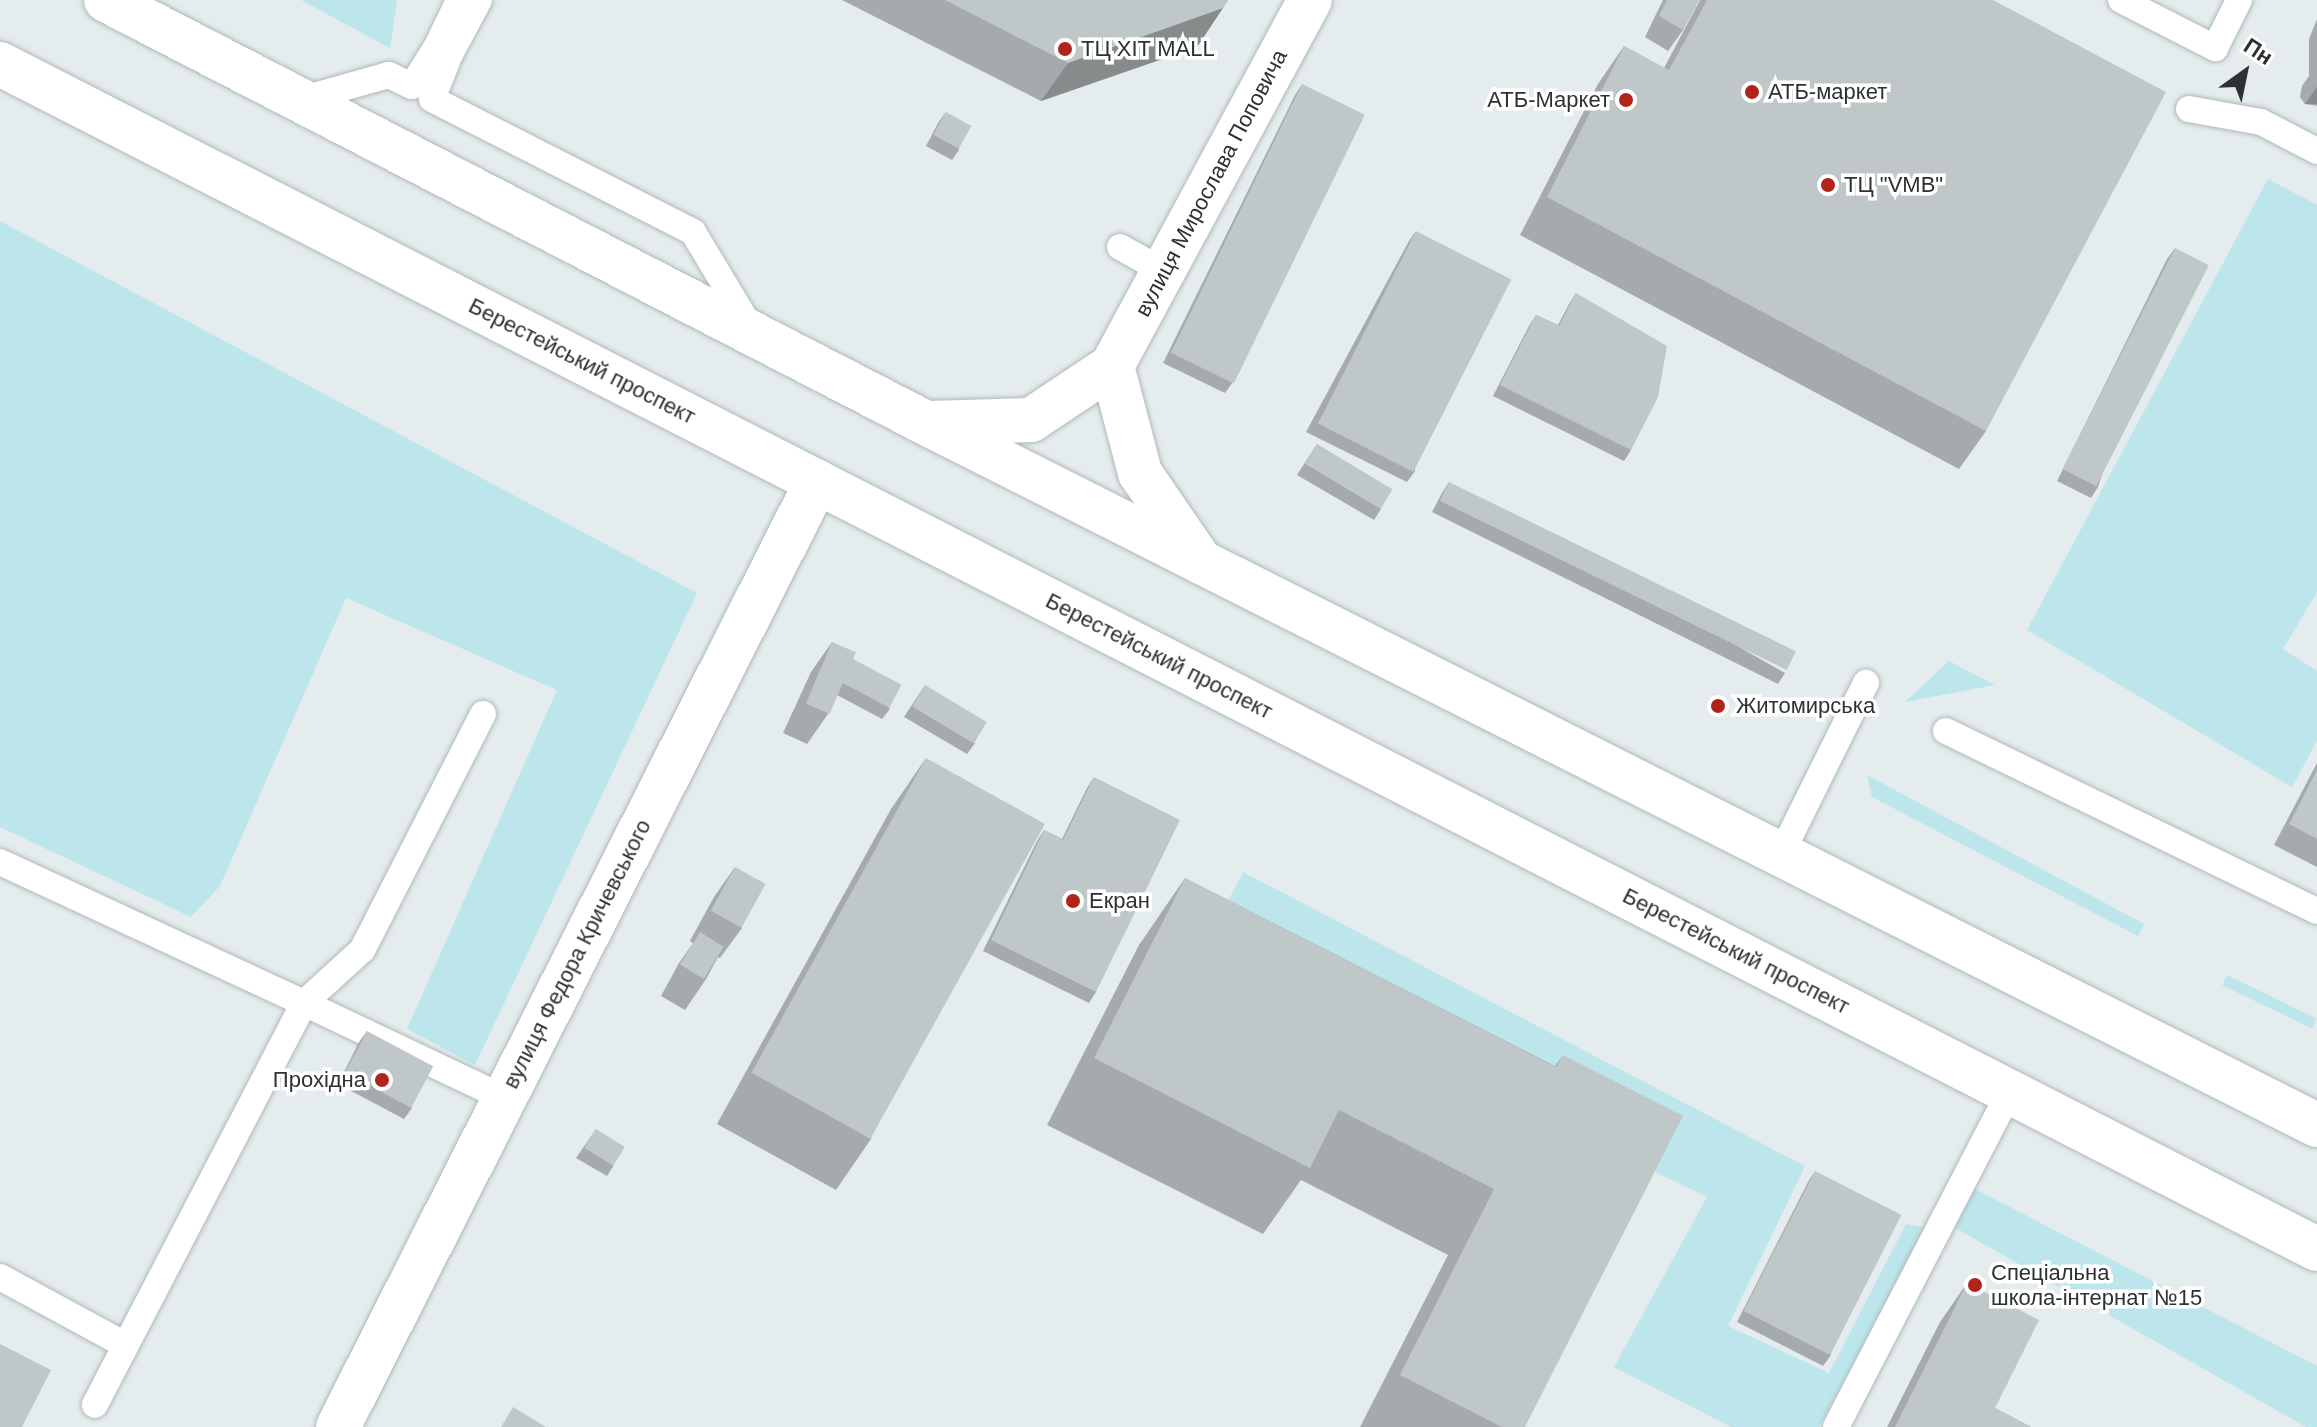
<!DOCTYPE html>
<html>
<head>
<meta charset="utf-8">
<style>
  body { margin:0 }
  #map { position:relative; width:2317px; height:1427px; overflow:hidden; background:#e4eced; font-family:Helvetica,sans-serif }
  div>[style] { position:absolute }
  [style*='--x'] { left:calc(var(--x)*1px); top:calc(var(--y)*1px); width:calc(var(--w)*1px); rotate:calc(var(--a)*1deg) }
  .green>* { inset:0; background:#bce5ec; transform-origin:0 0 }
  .roads { filter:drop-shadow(0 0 2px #b1b8b9) drop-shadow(0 0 2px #b1b8b9) }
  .lane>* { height:26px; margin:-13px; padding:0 13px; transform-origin:13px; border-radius:13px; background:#fff }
  .street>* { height:44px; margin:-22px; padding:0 22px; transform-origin:22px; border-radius:22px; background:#fff }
  .secondary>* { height:44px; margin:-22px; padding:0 22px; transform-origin:22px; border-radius:22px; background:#fff }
  .primary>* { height:44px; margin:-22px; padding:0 22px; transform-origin:22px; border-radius:22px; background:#fff }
  .wall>* { inset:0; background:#a5abac }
  .shaded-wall>* { inset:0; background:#868b8c }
  .building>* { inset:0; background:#c0c7c8; transform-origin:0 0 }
  .dots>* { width:22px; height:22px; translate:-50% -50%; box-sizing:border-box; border:4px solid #fff; border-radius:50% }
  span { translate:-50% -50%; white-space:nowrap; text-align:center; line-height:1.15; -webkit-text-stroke:7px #fff; paint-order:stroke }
  .poi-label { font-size:22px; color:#2e3132 }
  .left { translate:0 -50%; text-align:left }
  .right { translate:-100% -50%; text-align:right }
  .street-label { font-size:22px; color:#2e3132 }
  .north { position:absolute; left:2205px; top:32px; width:80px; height:80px; -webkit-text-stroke:6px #fff; paint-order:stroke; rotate:33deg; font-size:22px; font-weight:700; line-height:32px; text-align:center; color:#2e3132 }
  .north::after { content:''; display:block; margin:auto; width:28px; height:36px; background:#2e3132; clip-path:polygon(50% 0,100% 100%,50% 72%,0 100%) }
</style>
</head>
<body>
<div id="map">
  <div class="green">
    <div style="clip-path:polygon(301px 0,397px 0,390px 48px)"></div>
    <div style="clip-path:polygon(2268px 179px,2317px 205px,2317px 592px,2283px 649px,2317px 671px,2317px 741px,2292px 787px,2027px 630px)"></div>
    <div style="clip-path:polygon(0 221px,697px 593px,475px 1065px,407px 1029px,557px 690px,346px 598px,220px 886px,191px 917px,0 827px)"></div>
    <div style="clip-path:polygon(1949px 661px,1995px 685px,1905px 702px)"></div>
    <div style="clip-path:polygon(1867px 775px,2144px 924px,2138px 936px,1872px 797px)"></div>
    <div style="clip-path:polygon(1243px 872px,1805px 1166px,1728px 1326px,1829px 1373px,1906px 1224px,1925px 1228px,1819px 1427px,1731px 1427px,1614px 1367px,1707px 1197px,1201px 953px)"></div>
    <div style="left:2227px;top:975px;width:100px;height:11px;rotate:26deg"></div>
    <div style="clip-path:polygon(1971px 1187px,2317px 1366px,2317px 1427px,2306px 1427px,1950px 1225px)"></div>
  </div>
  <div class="roads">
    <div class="lane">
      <div style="--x:479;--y:0;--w:61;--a:118.2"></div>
      <div style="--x:450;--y:54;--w:48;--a:111.8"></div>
      <div style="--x:432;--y:99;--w:293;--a:27"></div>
      <div style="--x:693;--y:232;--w:111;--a:59"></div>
      <div style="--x:2121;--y:0;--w:106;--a:27.1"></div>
      <div style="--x:2215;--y:48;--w:54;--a:-63.4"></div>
      <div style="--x:300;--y:100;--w:92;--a:-15.7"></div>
      <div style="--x:389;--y:75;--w:25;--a:26"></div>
      <div style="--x:412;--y:86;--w:47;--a:-58"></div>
      <div style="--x:437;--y:46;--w:51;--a:-64.4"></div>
      <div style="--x:2189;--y:109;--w:73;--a:10.2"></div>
      <div style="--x:2261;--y:122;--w:63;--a:27.4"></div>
      <div style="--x:1120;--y:247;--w:49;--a:29.2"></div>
      <div style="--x:483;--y:714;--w:265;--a:117.1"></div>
      <div style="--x:362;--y:950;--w:79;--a:137.6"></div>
      <div style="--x:304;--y:1003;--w:221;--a:25.4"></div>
      <div style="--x:1946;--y:731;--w:412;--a:25.9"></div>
      <div style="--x:1782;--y:852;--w:189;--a:-63.6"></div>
      <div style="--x:0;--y:862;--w:335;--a:24.9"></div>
      <div style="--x:304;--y:1003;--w:453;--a:117.5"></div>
      <div style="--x:0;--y:1277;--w:142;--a:28.5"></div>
      <div style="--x:1836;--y:1427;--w:377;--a:-62.6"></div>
    </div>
    <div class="street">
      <div style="--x:338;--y:1427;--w:1060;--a:-63.14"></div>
    </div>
    <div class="secondary">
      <div style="--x:1112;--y:366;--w:111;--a:75.3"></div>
      <div style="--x:1140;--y:473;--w:108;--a:55.6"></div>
      <div style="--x:928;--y:423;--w:103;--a:-1.7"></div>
      <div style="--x:1031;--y:420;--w:97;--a:-33.7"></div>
      <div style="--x:1112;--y:366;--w:416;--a:-61.6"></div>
    </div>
    <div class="primary">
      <div style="--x:106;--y:0;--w:914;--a:27.29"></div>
      <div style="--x:918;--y:419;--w:1567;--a:26.78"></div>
      <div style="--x:0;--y:64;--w:2602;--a:27.09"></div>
    </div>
  </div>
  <div class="wall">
    <div style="clip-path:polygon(842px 0,1228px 0,1197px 47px,1041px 101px)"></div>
    <div style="clip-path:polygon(1663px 0,1699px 0,1683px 30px,1668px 51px,1645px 37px)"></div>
    <div style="clip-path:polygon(1700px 0,1993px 0,1986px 431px,1959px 469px,1520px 235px,1598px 84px,1624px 46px,1664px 68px)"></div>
    <div style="clip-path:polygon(2317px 19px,2317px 106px,2305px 104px,2300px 97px,2302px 86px,2309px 76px,2309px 39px)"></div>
    <div style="clip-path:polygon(1302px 84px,1233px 382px,1225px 393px,1163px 363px,1295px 95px)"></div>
    <div style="clip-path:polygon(946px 112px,959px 150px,952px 160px,926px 146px,938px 123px)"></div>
    <div style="clip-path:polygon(1416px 231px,1415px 471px,1407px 482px,1306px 432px,1409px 241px)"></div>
    <div style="clip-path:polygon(2175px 248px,2098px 487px,2091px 498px,2057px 481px,2167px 259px)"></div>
    <div style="clip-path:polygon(1576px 293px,1631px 450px,1624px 461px,1493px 396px,1529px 326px,1536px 315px,1558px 325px,1569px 304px)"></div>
    <div style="clip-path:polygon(1317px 444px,1381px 509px,1374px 520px,1297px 475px)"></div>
    <div style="clip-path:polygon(1449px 482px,1785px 673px,1778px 684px,1432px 512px,1442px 493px)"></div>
    <div style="clip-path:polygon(832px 642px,853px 659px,890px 709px,882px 719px,837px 695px,828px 714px,807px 744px,783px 733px,811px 672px)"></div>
    <div style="clip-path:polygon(925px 685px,975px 743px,967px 754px,904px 717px)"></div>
    <div style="clip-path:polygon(926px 758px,871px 1139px,836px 1190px,717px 1124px,891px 809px)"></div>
    <div style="clip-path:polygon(2317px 763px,2317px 867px,2274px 845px)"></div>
    <div style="clip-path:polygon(1094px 777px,1096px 992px,1089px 1003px,983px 951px,1037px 841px,1044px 830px,1062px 839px,1087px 788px)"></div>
    <div style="clip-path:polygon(735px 867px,742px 928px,720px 958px,718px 957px,706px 979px,685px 1010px,661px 996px,679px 963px,693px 943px,690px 941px,714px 897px)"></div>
    <div style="clip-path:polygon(1185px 878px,1555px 1066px,1563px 1055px,1525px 1427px,1360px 1427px,1448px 1255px,1301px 1180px,1263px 1234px,1047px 1125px,1139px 945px)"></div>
    <div style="clip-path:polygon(367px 1031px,412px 1108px,404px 1119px,338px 1084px,359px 1042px)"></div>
    <div style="clip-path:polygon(596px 1129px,614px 1165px,607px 1176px,576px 1158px)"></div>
    <div style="clip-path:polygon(1815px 1171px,1831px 1355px,1823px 1366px,1737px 1322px,1808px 1182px)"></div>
    <div style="clip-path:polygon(1967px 1283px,1995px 1408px,2031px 1427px,1887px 1427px,1940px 1322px)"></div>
  </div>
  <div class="shaded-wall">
    <div style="clip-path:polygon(1223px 8px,1197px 47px,1041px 101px,1068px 63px)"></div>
    <div style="clip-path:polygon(2317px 87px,2317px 104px,2305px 104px)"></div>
  </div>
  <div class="building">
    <div style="clip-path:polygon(945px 0,1228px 0,1223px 8px,1068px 63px)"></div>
    <div style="clip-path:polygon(1667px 0,1699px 0,1683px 30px,1659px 16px)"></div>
    <div style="clip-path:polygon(1707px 0,1993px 0,2166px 92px,1986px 431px,1547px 197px,1624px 46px,1669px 70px)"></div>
    <div style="left:1302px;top:84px;width:70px;height:299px;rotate:26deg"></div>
    <div style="left:946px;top:112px;width:29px;height:26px;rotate:29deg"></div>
    <div style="left:1416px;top:231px;width:107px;height:216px;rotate:27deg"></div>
    <div style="left:2175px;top:248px;width:38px;height:248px;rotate:27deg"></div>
    <div style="clip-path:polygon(1576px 293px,1667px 346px,1658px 397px,1631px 450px,1500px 385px,1536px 315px,1559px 326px)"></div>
    <div style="left:1317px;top:444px;width:88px;height:23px;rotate:31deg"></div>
    <div style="left:1449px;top:482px;width:386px;height:21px;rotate:26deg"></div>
    <div style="left:832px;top:642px;width:26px;height:67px;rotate:23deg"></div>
    <div style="left:853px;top:659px;width:55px;height:26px;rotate:28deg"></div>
    <div style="left:925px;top:685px;width:72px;height:25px;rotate:31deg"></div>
    <div style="left:926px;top:758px;width:136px;height:360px;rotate:29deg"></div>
    <div style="clip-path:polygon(2317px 770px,2317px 839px,2289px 824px)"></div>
    <div style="clip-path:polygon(1094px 777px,1180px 820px,1096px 992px,991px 940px,1044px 830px,1063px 840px)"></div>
    <div style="left:735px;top:867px;width:35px;height:50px;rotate:29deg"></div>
    <div style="clip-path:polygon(1185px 878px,1556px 1067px,1563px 1055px,1683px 1116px,1525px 1427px,1502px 1427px,1400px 1375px,1494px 1189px,1339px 1110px,1310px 1168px,1094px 1058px)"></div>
    <div style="left:700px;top:932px;width:28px;height:38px;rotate:32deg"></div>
    <div style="left:367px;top:1031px;width:75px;height:47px;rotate:28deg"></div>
    <div style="left:596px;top:1129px;width:34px;height:22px;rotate:32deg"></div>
    <div style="left:1815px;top:1171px;width:97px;height:157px;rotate:27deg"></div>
    <div style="clip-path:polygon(1967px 1283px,2039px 1320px,1995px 1408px,2031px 1427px,1895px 1427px)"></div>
    <div style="clip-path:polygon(0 1344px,51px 1370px,22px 1427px,0 1427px)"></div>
    <div style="clip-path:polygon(513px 1407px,546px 1427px,501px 1427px)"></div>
  </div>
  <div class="dots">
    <div style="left:1065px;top:49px;background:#b2231a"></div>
    <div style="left:1752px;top:92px;background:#b2231a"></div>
    <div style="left:1626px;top:100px;background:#b2231a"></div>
    <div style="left:1828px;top:185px;background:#b2231a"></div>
    <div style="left:1718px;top:706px;background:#b2231a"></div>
    <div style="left:1073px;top:901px;background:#b2231a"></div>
    <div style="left:382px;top:1080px;background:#b2231a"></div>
    <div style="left:1975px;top:1285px;background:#b2231a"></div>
  </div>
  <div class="poi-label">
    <span class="left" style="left:1081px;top:49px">ТЦ ХІТ MALL</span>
    <span class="left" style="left:1768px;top:92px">АТБ-маркет</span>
    <span class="right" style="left:1610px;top:100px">АТБ-Маркет</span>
    <span class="left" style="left:1844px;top:185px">ТЦ "VMB"</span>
    <span class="left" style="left:1736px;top:706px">Житомирська</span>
    <span class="left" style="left:1089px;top:901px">Екран</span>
    <span class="right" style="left:366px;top:1080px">Прохідна</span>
    <span class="left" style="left:1991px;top:1285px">Спеціальна<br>школа-інтернат №15</span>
  </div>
  <div class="street-label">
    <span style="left:1211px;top:183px;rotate:-62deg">вулиця Мирослава Поповича</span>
    <span style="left:582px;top:361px;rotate:27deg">Берестейський проспект</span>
    <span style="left:1159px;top:656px;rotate:27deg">Берестейський проспект</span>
    <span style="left:1736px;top:951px;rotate:27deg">Берестейський проспект</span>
    <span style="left:577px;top:954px;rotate:-63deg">вулиця Федора Кричевського</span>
  </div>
  <div class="north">Пн</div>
</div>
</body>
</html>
